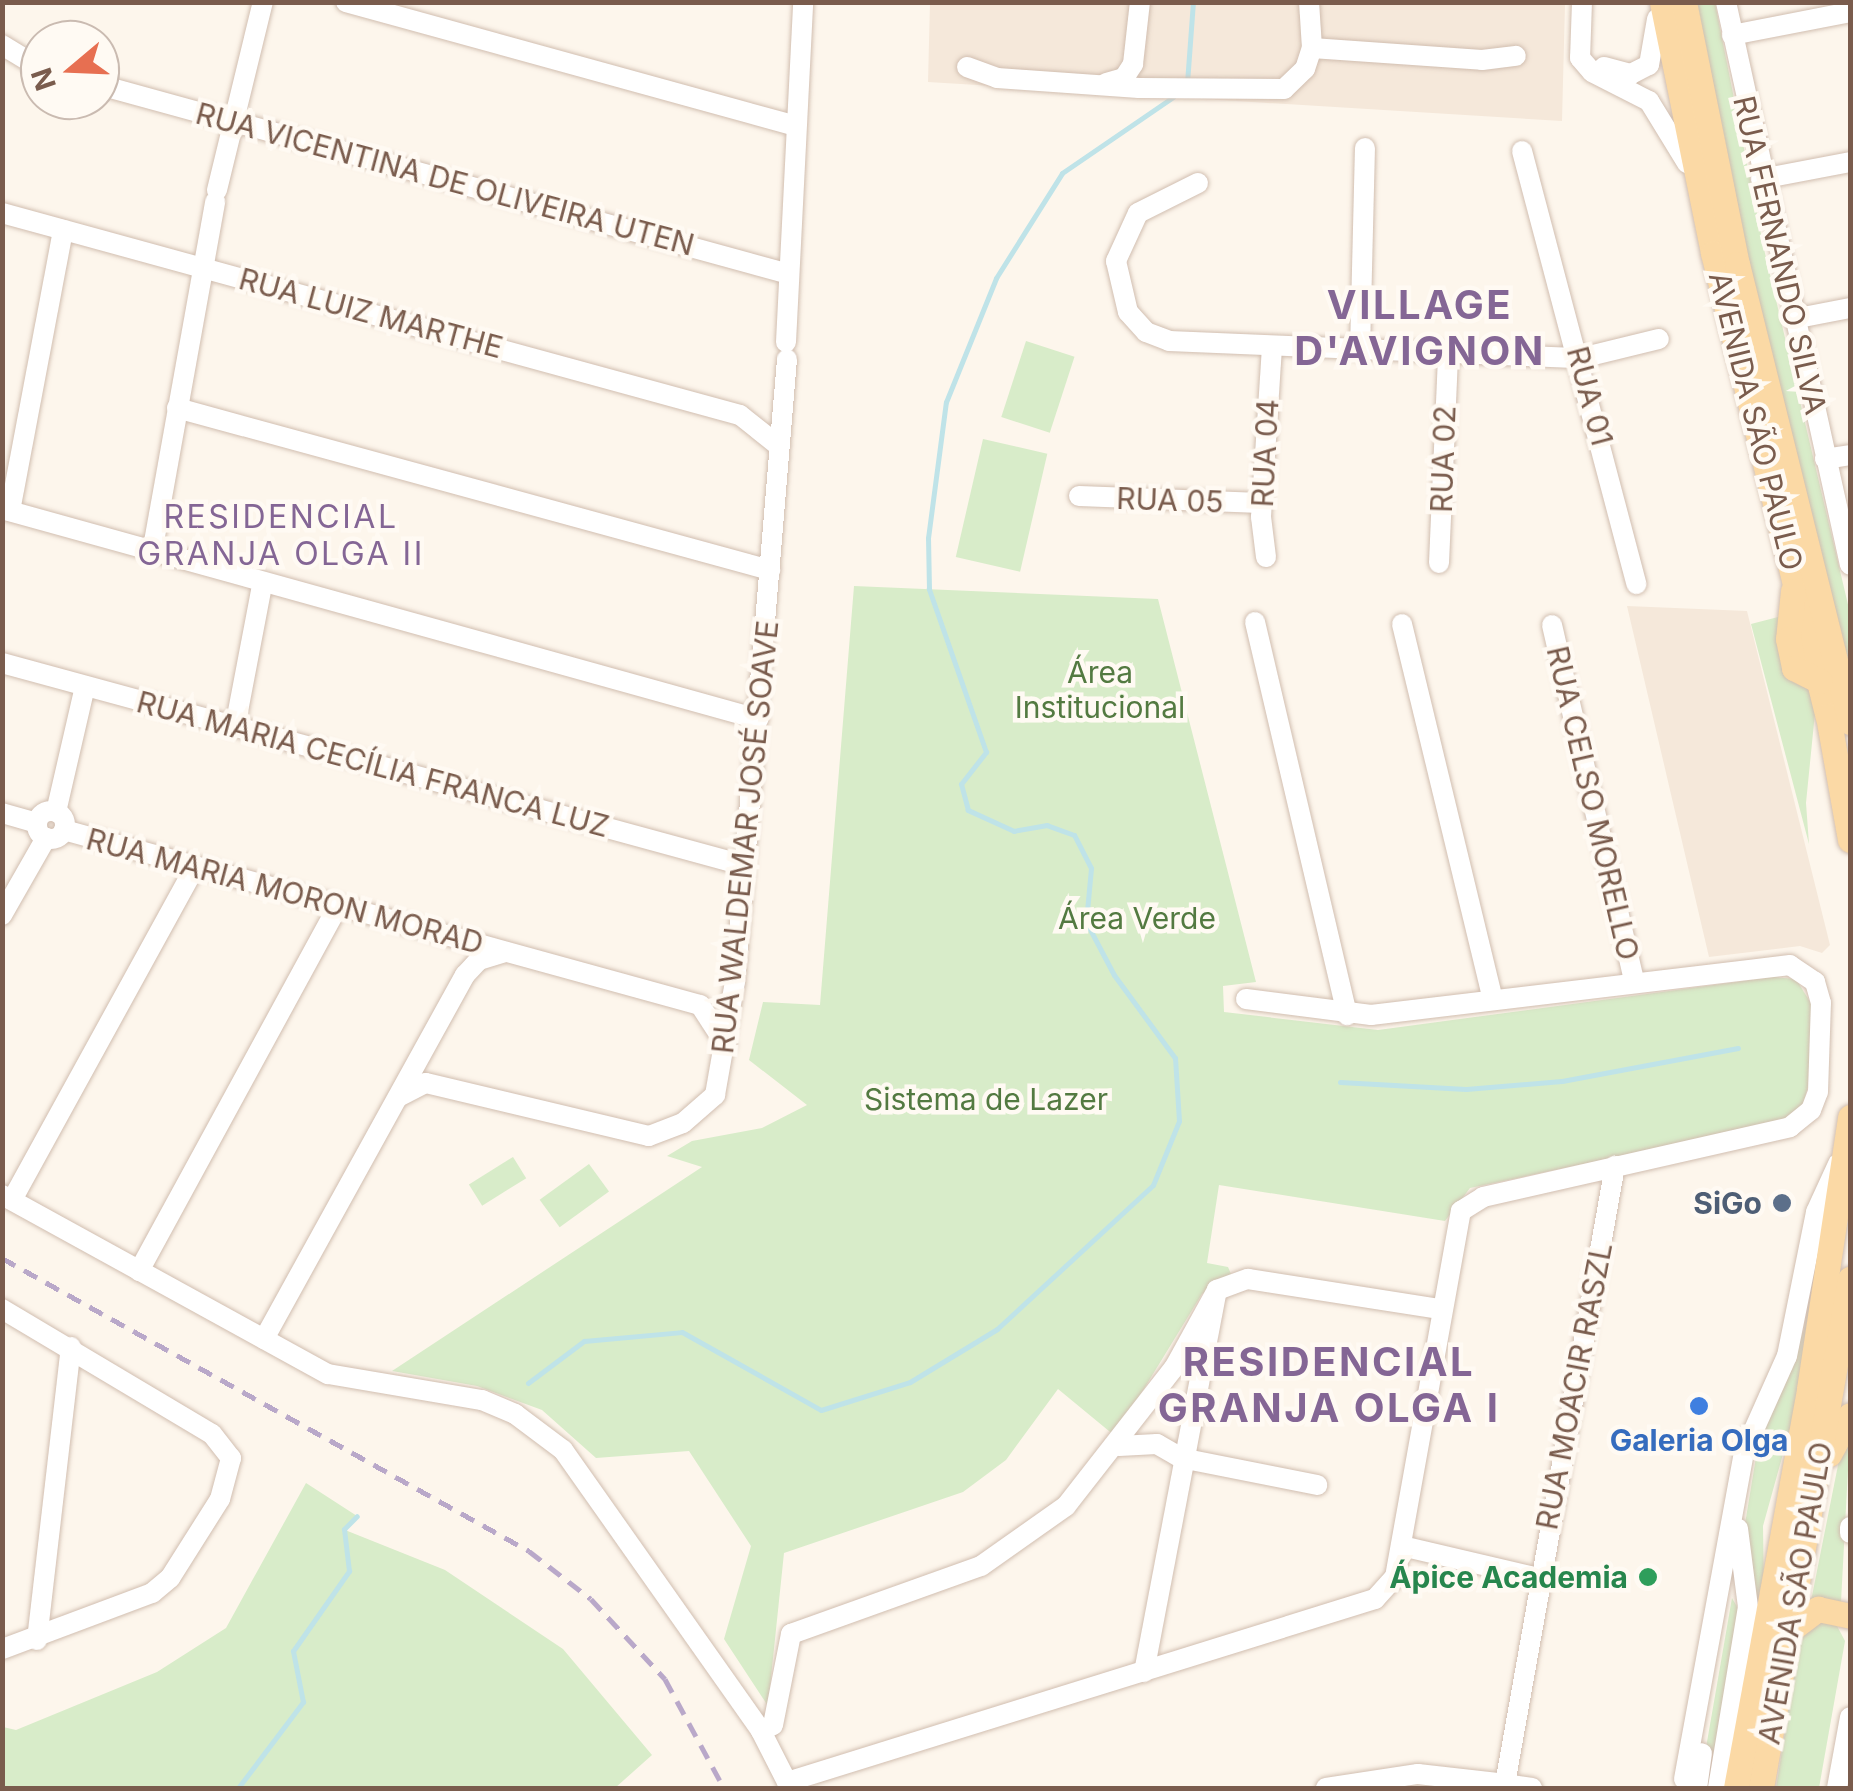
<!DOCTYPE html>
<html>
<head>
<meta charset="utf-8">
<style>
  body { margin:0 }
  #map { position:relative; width:1853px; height:1791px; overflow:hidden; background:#fdf6ec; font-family:Inter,sans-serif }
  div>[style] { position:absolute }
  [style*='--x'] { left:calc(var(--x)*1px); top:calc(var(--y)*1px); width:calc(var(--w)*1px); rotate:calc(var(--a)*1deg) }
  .residential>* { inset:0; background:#f5e8da }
  .green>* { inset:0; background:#d8ecc9; transform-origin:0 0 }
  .stream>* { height:5px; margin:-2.5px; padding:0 2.5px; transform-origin:2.5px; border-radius:2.5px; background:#bfe3e8 }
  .roads { filter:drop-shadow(0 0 2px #d1beb0) drop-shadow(0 0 2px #d1beb0) }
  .minor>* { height:20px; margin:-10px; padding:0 10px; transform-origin:10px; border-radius:10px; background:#fff }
  .minor>.ring { margin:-10px; padding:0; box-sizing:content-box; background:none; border:20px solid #fff; border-radius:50% }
  .major>* { height:25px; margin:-12.5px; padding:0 12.5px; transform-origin:12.5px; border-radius:12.5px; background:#fbd9a5 }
  .rail>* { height:5px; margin-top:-2.5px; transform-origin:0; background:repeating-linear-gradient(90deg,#b9a8c9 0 15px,transparent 0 25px) }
  .dots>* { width:28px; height:28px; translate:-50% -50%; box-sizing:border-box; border:5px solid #fffaf3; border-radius:50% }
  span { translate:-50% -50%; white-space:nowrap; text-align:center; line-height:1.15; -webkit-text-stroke:9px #fffaf3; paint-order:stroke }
  .street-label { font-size:30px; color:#7a5c4d }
  .park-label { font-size:30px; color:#537a41 }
  .service-label { font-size:30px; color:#4e5e75; font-weight:700 }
  .right { translate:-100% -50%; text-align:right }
  .shop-label { font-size:30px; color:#366cbe; font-weight:700 }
  .leisure-label { font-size:30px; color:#27864d; font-weight:700 }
  .neighbourhood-label { font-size:32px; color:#846695; letter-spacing:2.5px }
  .district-label { font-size:40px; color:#846695; font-weight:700; letter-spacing:2.5px }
  .frame { position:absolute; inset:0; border:5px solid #7a5c4d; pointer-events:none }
  .north { position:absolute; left:20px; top:20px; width:100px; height:100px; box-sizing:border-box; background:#fffaf3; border:2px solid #cabbb1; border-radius:50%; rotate:251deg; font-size:28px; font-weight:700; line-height:40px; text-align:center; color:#7a5c4d }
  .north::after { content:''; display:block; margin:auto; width:35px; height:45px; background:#e76f51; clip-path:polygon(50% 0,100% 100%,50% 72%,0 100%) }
</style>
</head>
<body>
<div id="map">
  <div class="residential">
    <div style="clip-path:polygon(930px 3px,1565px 3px,1562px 121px,928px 82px)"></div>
    <div style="clip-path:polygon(1627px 606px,1747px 611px,1830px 945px,1822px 953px,1800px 946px,1709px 957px)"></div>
  </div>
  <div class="green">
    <div style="clip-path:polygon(1691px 3px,1715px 3px,1764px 249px,1850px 613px,1850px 687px,1717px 146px)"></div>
    <div style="left:1026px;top:341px;width:51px;height:80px;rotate:18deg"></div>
    <div style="left:983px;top:439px;width:66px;height:121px;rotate:13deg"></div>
    <div style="clip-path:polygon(854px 586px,1158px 599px,1256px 982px,1223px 986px,1224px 1012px,1378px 1030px,1773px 977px,1796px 979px,1815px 1010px,1808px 1086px,1802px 1109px,1787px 1121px,1470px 1188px,1445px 1221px,1219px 1185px,1207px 1263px,1228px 1267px,1231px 1274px,1202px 1294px,1115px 1436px,1058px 1389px,1006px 1460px,963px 1492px,784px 1553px,768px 1706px,724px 1639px,751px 1546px,689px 1451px,596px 1458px,542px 1410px,477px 1386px,392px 1371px,702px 1167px,667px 1156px,692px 1141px,762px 1128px,807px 1105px,749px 1060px,763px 1002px,820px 1005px)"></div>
    <div style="clip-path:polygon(1794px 613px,1816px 703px,1806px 803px,1809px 844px,1751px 624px)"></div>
    <div style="left:513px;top:1157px;width:25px;height:52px;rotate:58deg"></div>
    <div style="left:589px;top:1164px;width:34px;height:61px;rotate:54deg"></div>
    <div style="clip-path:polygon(1827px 1200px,1796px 1407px,1763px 1526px,1764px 1592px,1734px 1755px,1743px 1536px,1758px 1445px,1804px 1330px)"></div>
    <div style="clip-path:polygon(1850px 1432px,1841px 1602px,1811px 1601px,1843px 1440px)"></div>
    <div style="clip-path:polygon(306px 1483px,357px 1516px,345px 1530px,445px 1570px,563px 1649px,652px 1755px,615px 1788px,3px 1788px,3px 1727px,16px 1730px,157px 1672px,226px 1628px)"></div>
    <div style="clip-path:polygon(1732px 1598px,1740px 1612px,1711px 1788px,1699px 1788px)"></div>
    <div style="clip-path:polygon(1815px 1620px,1836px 1624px,1845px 1641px,1819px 1788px,1776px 1788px,1800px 1638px)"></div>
  </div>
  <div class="stream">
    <div style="--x:1187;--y:83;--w:81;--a:-85.8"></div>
    <div style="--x:1340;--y:1082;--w:126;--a:3.2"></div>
    <div style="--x:1466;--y:1089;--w:96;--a:-4.8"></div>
    <div style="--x:1562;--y:1081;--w:179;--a:-10.6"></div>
    <div style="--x:528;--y:1383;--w:70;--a:-36.9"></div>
    <div style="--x:584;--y:1341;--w:98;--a:-5.2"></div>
    <div style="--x:682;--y:1332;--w:159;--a:29.3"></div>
    <div style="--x:821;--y:1410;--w:93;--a:-17.5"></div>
    <div style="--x:910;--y:1382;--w:102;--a:-31.3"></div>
    <div style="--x:997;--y:1329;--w:212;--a:-42.7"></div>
    <div style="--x:1153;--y:1185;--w:69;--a:-67.9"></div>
    <div style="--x:1179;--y:1121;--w:63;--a:-93.6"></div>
    <div style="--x:1175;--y:1058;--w:103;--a:-126.3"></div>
    <div style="--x:1114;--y:975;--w:60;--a:-117.8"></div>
    <div style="--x:1086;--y:922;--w:54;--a:-84.7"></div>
    <div style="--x:1091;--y:868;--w:37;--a:-117"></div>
    <div style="--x:1074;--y:835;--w:29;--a:-160"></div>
    <div style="--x:1047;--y:825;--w:34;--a:170"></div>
    <div style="--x:1014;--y:831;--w:51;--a:-155.5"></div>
    <div style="--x:968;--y:810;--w:27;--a:-105"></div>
    <div style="--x:961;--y:784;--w:41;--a:-52"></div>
    <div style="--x:986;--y:752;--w:173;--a:-109.3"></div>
    <div style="--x:929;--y:589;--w:51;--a:-91.1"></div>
    <div style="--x:928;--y:538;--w:137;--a:-82.5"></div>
    <div style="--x:946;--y:402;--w:134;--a:-68"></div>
    <div style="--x:996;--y:278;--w:124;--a:-57.8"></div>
    <div style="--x:1062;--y:173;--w:135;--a:-34.4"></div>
    <div style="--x:238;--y:1788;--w:108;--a:-52.9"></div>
    <div style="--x:303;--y:1702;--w:52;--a:-101.1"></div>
    <div style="--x:293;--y:1651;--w:98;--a:-55"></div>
    <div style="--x:349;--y:1571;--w:42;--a:-96.8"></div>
    <div style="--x:344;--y:1529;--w:18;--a:-45"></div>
  </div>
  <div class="roads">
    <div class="minor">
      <div style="--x:346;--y:2;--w:466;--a:15.4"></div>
      <div style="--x:1582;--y:2;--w:56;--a:92"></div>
      <div style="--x:1580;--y:58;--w:18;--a:49"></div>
      <div style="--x:1592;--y:72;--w:64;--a:27"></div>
      <div style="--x:1649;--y:101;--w:73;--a:58.5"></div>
      <div style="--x:1726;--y:2;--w:576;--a:77.58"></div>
      <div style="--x:1732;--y:35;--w:120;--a:-11"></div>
      <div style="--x:2;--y:45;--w:44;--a:31.2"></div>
      <div style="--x:1312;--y:48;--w:170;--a:4"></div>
      <div style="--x:1482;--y:60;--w:34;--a:-7"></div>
      <div style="--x:967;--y:67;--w:32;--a:20"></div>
      <div style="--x:997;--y:78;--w:142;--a:4"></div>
      <div style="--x:1139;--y:88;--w:145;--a:0.4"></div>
      <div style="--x:1284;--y:89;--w:29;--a:-44"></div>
      <div style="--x:1305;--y:69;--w:22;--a:-72"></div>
      <div style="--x:1312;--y:48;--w:46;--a:-93.7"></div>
      <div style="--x:1604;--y:67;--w:28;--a:15"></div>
      <div style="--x:1631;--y:74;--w:20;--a:-27"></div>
      <div style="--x:1649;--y:65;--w:47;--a:-80.1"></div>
      <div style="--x:1106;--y:83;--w:19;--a:-16"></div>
      <div style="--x:1124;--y:78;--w:17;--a:-57"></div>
      <div style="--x:1133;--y:64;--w:62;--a:-83.6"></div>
      <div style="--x:100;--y:85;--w:714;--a:15.34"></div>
      <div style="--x:1522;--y:151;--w:448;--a:75.2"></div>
      <div style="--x:1761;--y:179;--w:91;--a:-10.8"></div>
      <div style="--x:1198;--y:183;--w:67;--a:153.4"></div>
      <div style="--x:1138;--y:213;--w:53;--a:114.6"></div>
      <div style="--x:1116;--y:261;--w:52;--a:76.8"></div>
      <div style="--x:1128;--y:312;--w:27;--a:48"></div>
      <div style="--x:1146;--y:332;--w:25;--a:21"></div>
      <div style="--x:1169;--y:341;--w:412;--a:2.4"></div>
      <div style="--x:1581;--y:358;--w:80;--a:-13.7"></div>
      <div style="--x:217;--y:190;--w:194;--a:-76.3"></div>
      <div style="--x:2;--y:213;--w:765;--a:15.31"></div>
      <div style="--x:740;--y:415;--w:50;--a:38.5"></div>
      <div style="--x:1793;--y:319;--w:58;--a:-10.9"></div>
      <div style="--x:786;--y:342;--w:340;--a:-87.1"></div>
      <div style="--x:1360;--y:351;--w:203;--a:-88.6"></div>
      <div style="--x:177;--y:408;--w:615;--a:15.28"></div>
      <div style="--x:1825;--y:459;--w:25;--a:-9"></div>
      <div style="--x:1079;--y:496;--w:182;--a:2.2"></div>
      <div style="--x:2;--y:509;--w:785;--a:15.52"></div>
      <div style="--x:10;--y:511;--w:286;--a:-79.3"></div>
      <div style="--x:152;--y:553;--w:357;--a:-79.8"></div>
      <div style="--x:1266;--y:557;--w:40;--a:-97.1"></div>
      <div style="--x:1261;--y:517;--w:168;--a:-86.3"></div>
      <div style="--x:1439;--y:563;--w:207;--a:-87.5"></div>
      <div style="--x:1255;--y:622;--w:404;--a:76.8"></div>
      <div style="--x:1402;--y:624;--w:386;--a:76.4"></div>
      <div style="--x:1552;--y:625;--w:364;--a:77"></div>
      <div style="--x:2;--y:663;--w:768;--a:15.25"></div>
      <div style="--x:235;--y:727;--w:145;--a:-79.2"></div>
      <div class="ring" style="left:37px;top:811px;width:8px;height:8px"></div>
      <div style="--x:56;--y:812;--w:129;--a:-77"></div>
      <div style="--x:2;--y:813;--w:36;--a:16"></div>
      <div style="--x:64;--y:830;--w:660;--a:15.38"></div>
      <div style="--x:700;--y:1005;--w:48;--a:57"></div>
      <div style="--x:2;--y:915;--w:89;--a:-60.3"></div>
      <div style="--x:398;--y:1097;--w:31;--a:-27"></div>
      <div style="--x:426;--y:1083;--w:229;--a:13.4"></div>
      <div style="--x:649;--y:1136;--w:36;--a:-21"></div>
      <div style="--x:683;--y:1123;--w:43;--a:-41.2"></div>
      <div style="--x:715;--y:1095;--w:116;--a:-80"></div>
      <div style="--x:735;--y:981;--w:624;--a:-85.22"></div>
      <div style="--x:2;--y:1195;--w:372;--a:28.8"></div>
      <div style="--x:328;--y:1374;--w:156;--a:9.6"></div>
      <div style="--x:482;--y:1400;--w:36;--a:23"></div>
      <div style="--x:515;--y:1414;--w:60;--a:36.9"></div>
      <div style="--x:563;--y:1450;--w:344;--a:54.8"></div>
      <div style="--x:761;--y:1731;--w:64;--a:63"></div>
      <div style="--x:12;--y:1200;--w:380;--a:-61.2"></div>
      <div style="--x:139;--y:1271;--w:416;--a:-61.4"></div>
      <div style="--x:2;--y:1309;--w:244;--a:30.8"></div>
      <div style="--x:212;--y:1434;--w:31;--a:52"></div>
      <div style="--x:231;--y:1458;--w:42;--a:105"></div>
      <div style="--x:220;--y:1499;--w:93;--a:122.3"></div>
      <div style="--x:170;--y:1578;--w:23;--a:140"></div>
      <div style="--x:152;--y:1593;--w:160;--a:159.5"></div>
      <div style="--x:264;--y:1339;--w:416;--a:-61.1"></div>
      <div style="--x:465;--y:975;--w:21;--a:-47"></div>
      <div style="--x:479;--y:960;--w:27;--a:-17"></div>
      <div style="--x:1119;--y:1446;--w:38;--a:-3"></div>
      <div style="--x:1157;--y:1444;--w:28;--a:30"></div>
      <div style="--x:1181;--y:1458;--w:139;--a:11.2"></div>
      <div style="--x:1850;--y:1527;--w:6;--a:90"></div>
      <div style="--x:1402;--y:1546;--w:140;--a:13.2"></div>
      <div style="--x:37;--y:1640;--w:295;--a:-83.4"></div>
      <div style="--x:1144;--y:1672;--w:389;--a:-79.2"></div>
      <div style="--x:1217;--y:1290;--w:33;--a:-20"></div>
      <div style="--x:1248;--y:1279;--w:193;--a:8.9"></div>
      <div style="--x:761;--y:1731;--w:13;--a:-27"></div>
      <div style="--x:773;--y:1725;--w:93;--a:-78.8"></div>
      <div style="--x:791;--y:1634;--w:202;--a:-19.7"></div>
      <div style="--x:981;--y:1566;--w:104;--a:-35.2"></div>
      <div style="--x:1066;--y:1506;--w:175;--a:-52"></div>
      <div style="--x:1174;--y:1368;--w:89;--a:-61.1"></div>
      <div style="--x:1684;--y:1779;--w:332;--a:-79.6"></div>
      <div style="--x:1744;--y:1452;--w:105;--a:-65.9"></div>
      <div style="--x:1787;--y:1356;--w:147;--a:-78.6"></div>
      <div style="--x:1816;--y:1212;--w:53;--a:-65.4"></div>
      <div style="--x:787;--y:1782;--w:616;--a:-17.29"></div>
      <div style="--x:1375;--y:1599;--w:30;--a:-48"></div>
      <div style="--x:1395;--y:1577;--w:372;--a:-79.8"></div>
      <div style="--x:1461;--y:1211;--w:26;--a:-32"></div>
      <div style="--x:1483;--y:1197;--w:315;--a:-12.8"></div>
      <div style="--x:1790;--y:1127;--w:27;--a:-39"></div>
      <div style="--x:1811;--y:1110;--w:19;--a:-69"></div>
      <div style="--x:1818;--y:1092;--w:89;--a:-88.1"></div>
      <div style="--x:1821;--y:1003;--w:22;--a:-106"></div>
      <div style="--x:1815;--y:982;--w:30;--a:-146"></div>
      <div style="--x:1790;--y:965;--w:422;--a:173.2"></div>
      <div style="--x:1371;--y:1015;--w:126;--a:-172.7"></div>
      <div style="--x:1326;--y:1788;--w:93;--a:-8.7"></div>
      <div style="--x:1418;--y:1774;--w:80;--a:6.5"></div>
      <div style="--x:1532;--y:1788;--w:27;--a:-172"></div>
      <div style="--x:1505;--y:1784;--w:628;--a:-79.91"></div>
      <div style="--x:1697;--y:1788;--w:35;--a:-82"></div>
      <div style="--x:1718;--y:1788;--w:183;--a:-80.6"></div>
      <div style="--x:1748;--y:1607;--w:79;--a:-97.3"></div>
      <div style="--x:1837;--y:1788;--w:72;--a:-79.6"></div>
    </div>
    <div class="major">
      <div style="--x:1662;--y:2;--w:256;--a:78.5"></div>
      <div style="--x:1713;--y:253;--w:477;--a:76.1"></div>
      <div style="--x:1828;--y:716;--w:126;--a:79.9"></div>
      <div style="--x:1684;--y:2;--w:267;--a:78.6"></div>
      <div style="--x:1737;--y:264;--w:472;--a:76.1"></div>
      <div style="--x:1793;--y:591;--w:48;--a:95.9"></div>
      <div style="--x:1788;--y:639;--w:30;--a:78"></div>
      <div style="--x:1794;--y:668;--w:29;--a:27"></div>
      <div style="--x:1829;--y:1454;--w:44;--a:-61.7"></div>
      <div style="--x:1787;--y:1632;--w:39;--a:-37"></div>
      <div style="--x:1818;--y:1609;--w:33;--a:12"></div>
      <div style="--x:1736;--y:1788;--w:406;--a:-79.6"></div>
      <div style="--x:1809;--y:1389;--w:275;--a:-81.4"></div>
      <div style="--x:1761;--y:1788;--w:517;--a:-80.08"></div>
    </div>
  </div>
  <div class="rail">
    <div style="--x:2;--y:1258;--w:603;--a:29.07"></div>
    <div style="--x:529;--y:1551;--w:78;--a:37.7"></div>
    <div style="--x:591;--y:1599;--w:109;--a:47.2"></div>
    <div style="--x:665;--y:1679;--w:124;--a:61.6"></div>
  </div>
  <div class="dots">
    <div style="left:1782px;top:1203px;background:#5c6f8a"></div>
    <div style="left:1699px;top:1406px;background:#3f7fe0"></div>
    <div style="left:1648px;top:1577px;background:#2e9e5b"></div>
  </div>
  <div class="street-label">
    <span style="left:445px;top:179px;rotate:15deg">RUA VICENTINA DE OLIVEIRA UTEN</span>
    <span style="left:1780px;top:255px;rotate:77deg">RUA FERNANDO SILVA</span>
    <span style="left:371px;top:313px;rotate:15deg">RUA LUIZ MARTHE</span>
    <span style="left:1590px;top:396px;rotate:75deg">RUA 01</span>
    <span style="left:1756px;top:421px;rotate:76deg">AVENIDA SÃO PAULO</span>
    <span style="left:1265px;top:453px;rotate:-87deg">RUA 04</span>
    <span style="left:1443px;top:459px;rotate:-88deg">RUA 02</span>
    <span style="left:1170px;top:500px;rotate:2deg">RUA 05</span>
    <span style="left:373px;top:764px;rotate:15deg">RUA MARIA CECÍLIA FRANCA LUZ</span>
    <span style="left:1593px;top:803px;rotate:77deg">RUA CELSO MORELLO</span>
    <span style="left:745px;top:837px;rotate:-84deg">RUA WALDEMAR JOSÉ SOAVE</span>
    <span style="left:285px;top:891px;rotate:15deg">RUA MARIA MORON MORAD</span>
    <span style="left:1574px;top:1386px;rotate:-79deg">RUA MOACIR RASZL</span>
    <span style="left:1795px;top:1593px;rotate:-80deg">AVENIDA SÃO PAULO</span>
  </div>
  <div class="park-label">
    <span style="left:1100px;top:689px">Área<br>Institucional</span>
    <span style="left:1137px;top:918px">Área Verde</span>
    <span style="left:986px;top:1099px">Sistema de Lazer</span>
  </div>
  <div class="service-label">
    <span class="right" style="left:1762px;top:1203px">SiGo</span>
  </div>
  <div class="shop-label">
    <span style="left:1699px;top:1440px">Galeria Olga</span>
  </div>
  <div class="leisure-label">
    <span class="right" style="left:1628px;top:1577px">Ápice Academia</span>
  </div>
  <div class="neighbourhood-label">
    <span style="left:281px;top:536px">RESIDENCIAL<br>GRANJA OLGA II</span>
  </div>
  <div class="district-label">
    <span style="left:1420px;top:328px">VILLAGE<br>D'AVIGNON</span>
    <span style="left:1329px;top:1385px">RESIDENCIAL<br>GRANJA OLGA I</span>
  </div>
  <div class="frame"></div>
  <div class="north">N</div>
</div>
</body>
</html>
